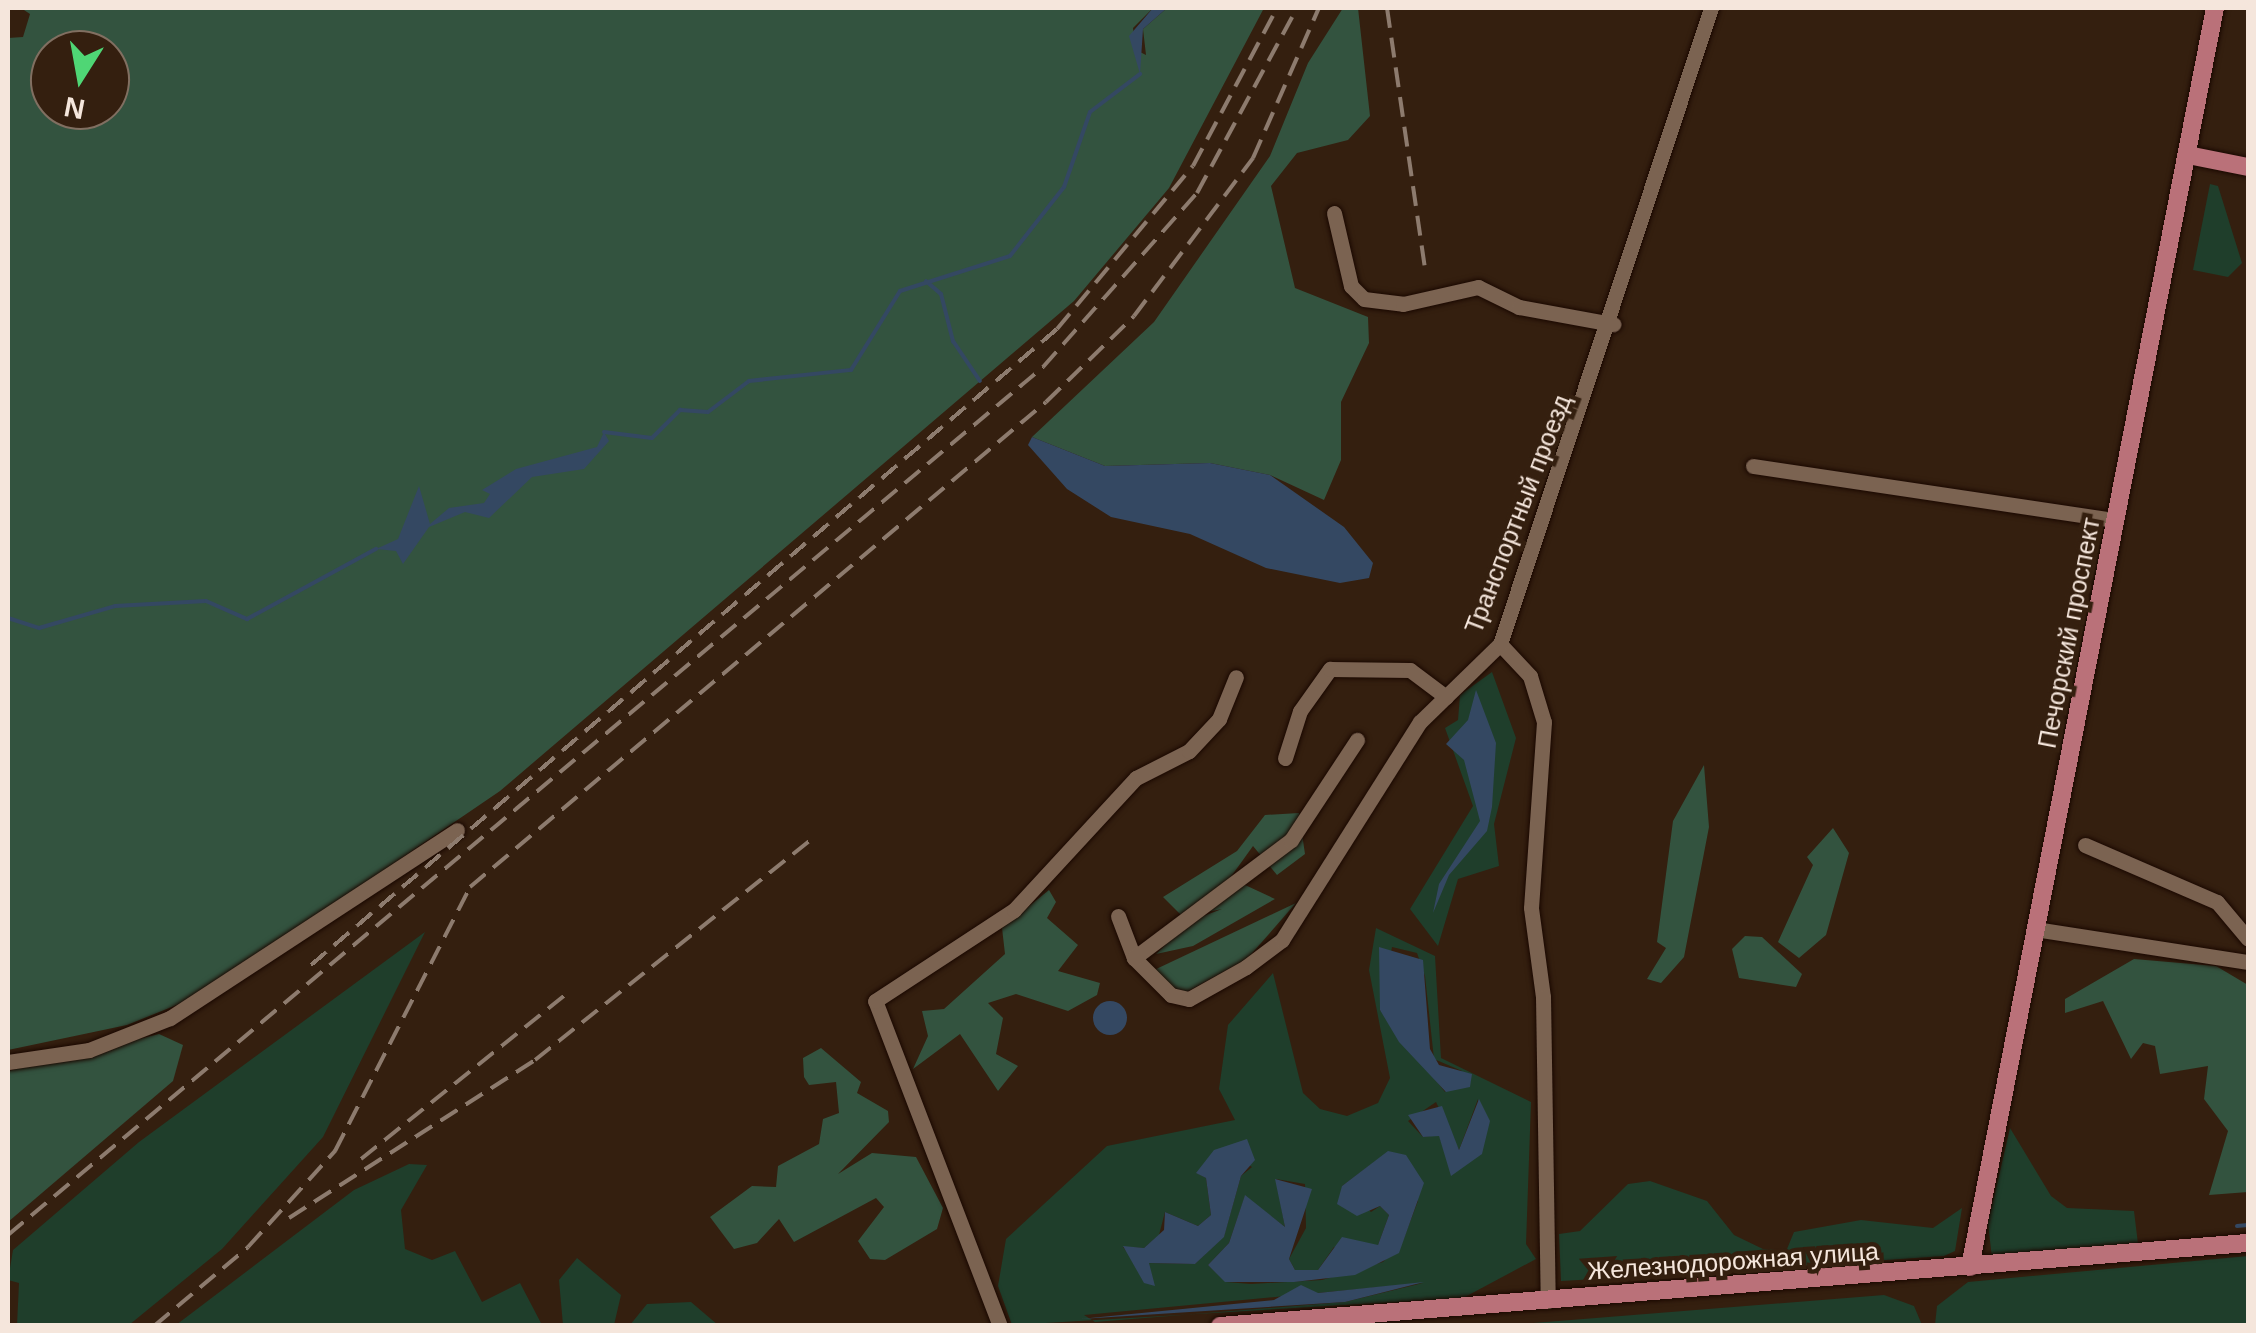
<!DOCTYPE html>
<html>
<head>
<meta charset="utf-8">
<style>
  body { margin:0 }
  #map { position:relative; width:2256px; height:1333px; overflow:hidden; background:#341f0f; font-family:Arial,sans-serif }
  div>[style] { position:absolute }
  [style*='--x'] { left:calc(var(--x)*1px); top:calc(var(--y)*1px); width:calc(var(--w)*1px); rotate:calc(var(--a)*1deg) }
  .green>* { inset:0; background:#1f3e2b }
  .forest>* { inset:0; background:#33533f }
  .water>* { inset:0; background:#344862 }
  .round { border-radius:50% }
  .stream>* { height:4px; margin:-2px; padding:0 2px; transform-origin:2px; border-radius:2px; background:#344862 }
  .roads { filter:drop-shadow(0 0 2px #1a0800) drop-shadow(0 0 2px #1a0800) }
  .minor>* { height:15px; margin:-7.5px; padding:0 7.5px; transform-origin:7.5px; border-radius:7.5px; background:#7b6351 }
  .major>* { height:18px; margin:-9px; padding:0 9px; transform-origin:9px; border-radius:9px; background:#ba7179 }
  .rail>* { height:4px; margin-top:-2px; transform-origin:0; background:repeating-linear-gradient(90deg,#8d7b6e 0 20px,transparent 0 30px) }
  span { translate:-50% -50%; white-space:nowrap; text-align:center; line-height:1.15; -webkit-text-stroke:9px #341f0f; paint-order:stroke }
  .street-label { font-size:25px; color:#f5e6dc }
  .frame { position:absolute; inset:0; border:10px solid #f5e6dc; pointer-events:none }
  .north { position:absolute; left:30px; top:30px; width:100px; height:100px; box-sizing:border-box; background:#341f0f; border:2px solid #816f61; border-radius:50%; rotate:191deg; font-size:28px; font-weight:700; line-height:40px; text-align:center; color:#f5e6dc }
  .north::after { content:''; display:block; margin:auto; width:35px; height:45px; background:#4fd675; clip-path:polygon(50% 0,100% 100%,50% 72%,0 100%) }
</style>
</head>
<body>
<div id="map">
  <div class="green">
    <div style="clip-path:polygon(2210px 184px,2218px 186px,2242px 263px,2228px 277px,2193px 270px)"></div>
    <div style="clip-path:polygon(1492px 672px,1516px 738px,1494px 824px,1499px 866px,1458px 879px,1438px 946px,1410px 909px,1473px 806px,1445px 728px,1458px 720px,1460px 695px)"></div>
    <div style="clip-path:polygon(evenodd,1376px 928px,1435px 956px,1441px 1058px,1531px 1102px,1526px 1244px,1536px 1259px,1463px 1298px,1012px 1325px,998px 1286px,1006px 1239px,1107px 1146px,1235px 1120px,1219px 1089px,1228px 1025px,1273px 973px,1303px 1093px,1320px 1109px,1347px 1116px,1378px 1103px,1390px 1078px,1369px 970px,1376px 928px,1392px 947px,1417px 953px,1425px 976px,1434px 1059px,1462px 1071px,1445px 1092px,1380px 1010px,1392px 947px,1376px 928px,1478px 1099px,1483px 1141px,1451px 1171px,1439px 1135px,1423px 1137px,1408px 1121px,1436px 1102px,1459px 1150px,1478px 1099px,1376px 928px,1224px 1150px,1252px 1167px,1241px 1176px,1224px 1236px,1195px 1264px,1148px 1263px,1153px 1285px,1123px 1247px,1144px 1248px,1159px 1235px,1165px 1212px,1198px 1226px,1211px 1215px,1206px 1178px,1197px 1173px,1224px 1150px,1376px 928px,1377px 1160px,1418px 1201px,1402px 1243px,1383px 1262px,1322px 1280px,1251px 1284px,1226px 1282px,1208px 1265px,1229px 1243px,1245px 1196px,1285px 1227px,1276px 1179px,1305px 1184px,1306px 1228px,1289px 1259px,1295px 1270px,1318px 1270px,1334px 1247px,1378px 1245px,1389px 1215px,1380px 1206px,1371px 1212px,1342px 1186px,1377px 1160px,1376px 928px,1423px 1283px,1345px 1302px,1095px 1322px,1084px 1315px,1423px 1283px)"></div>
    <div style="clip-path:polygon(425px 932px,323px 1137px,222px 1249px,129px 1325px,17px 1325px,19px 1283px,8px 1280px,13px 1250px,139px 1142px)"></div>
    <div style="clip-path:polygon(2010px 1128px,2051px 1196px,2067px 1208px,2134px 1211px,2138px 1244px,1992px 1258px,1988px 1223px)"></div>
    <div style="clip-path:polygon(409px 1164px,427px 1165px,401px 1210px,405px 1249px,432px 1260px,455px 1251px,482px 1302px,520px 1283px,542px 1325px,176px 1325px,354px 1190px)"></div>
    <div style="clip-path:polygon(1650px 1181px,1707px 1201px,1734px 1235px,1763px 1249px,1787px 1249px,1794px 1232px,1861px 1220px,1933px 1228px,1962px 1208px,1955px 1251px,1944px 1256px,1686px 1274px,1661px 1267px,1649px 1276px,1561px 1281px,1559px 1234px,1580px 1231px,1628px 1184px)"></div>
    <div style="clip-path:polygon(2248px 1256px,2248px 1325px,1935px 1325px,1937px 1306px,1968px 1282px)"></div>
    <div style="clip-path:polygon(577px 1258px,621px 1295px,614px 1325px,563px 1325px,559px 1280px)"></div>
    <div style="clip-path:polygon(1884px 1295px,1914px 1306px,1922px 1325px,1509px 1325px)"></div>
    <div style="clip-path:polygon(691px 1302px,718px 1325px,630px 1325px,647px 1304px)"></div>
  </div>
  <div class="forest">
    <div style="clip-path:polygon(evenodd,21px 8px,1153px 8px,1133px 28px,1136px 50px,1146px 55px,1143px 29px,1167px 8px,1264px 8px,1169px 188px,1074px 301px,500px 791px,199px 996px,127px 1025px,8px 1050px,8px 38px,23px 37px,30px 14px,21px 8px,50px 50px,110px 50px,110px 110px,50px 110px,50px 50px)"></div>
    <div style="clip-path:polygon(1343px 8px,1358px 8px,1370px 116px,1348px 140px,1297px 153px,1271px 186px,1295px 288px,1368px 317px,1369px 343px,1341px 402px,1341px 460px,1324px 500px,1270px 475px,1210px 463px,1105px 466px,1032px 437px,1154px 322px,1270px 156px,1308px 63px)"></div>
    <div style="clip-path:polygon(1704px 765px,1709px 827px,1684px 957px,1661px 983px,1647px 979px,1666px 948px,1657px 942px,1673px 821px)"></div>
    <div style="clip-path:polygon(1299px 813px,1305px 854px,1277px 875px,1253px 846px,1230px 878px,1275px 899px,1193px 946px,1156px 954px,1190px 921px,1222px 909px,1183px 917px,1163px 897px,1237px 851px,1265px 815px)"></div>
    <div style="clip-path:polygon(1833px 828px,1849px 853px,1826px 935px,1799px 958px,1778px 942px,1813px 865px,1807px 857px)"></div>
    <div style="clip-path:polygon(1049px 890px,1056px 902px,1047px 918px,1078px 945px,1058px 971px,1100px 983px,1097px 995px,1068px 1011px,1016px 994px,988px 1003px,1003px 1018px,996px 1054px,1018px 1066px,998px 1091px,960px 1034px,913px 1069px,928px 1036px,922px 1011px,944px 1009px,1005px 954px,1002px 928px)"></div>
    <div style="clip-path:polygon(1296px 903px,1247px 959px,1183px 994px,1152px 971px)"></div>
    <div style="clip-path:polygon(1745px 936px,1762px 937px,1802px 974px,1796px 987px,1739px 978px,1732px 949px)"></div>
    <div style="clip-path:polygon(2134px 959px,2216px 966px,2248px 985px,2248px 1192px,2209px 1195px,2228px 1131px,2204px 1099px,2208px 1066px,2160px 1074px,2155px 1046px,2143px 1043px,2131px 1059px,2103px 1001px,2065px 1013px,2065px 999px)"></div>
    <div style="clip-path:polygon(159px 1034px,183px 1045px,173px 1081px,8px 1222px,8px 1071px)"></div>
    <div style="clip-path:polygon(821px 1048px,861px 1082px,857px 1093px,888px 1111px,889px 1122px,838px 1174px,872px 1153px,916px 1157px,943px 1208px,937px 1229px,885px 1260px,870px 1259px,858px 1241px,884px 1207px,876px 1198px,794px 1242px,779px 1219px,757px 1243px,734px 1249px,710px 1217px,752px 1186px,776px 1187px,778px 1166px,819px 1144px,823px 1119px,839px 1113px,836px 1082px,809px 1085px,804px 1077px,803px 1058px)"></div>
  </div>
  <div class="water">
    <div style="clip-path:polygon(1153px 8px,1167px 8px,1143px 29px,1140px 74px,1129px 36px)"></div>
    <div style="clip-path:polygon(604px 432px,609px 441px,584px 469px,532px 477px,489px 518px,465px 512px,429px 527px,403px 564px,396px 551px,376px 549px,398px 539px,419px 486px,430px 524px,449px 508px,484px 503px,490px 494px,482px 490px,516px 469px,597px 447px)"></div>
    <div style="clip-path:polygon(1032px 437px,1105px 466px,1210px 463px,1270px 475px,1344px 527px,1373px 563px,1369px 578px,1340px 583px,1266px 568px,1190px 534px,1111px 517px,1067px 489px,1028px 445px)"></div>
    <div style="clip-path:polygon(1476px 690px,1496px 743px,1492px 807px,1487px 831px,1449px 875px,1433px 913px,1439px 884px,1480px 821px,1464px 760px,1446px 744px,1468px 720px)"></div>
    <div style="clip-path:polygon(1379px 947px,1423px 960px,1430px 1049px,1439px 1065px,1472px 1074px,1470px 1087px,1446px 1092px,1399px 1042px,1380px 1010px)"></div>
    <div class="round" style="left:1093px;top:1001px;width:34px;height:34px"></div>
    <div style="clip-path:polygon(1479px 1099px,1490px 1121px,1482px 1154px,1451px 1176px,1439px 1136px,1423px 1137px,1408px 1115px,1442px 1106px,1459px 1150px)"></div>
    <div style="clip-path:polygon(1247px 1139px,1255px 1160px,1241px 1176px,1224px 1237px,1195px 1264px,1149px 1263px,1155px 1286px,1144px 1283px,1123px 1246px,1144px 1248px,1164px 1230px,1165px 1212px,1198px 1226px,1211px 1215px,1206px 1178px,1196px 1173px,1214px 1150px)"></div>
    <div style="clip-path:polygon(1388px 1151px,1406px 1155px,1424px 1183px,1399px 1253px,1355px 1275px,1294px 1282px,1225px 1282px,1208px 1265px,1229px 1243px,1245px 1195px,1285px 1227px,1275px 1179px,1312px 1189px,1289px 1259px,1295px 1270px,1318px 1270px,1342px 1237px,1378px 1245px,1389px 1215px,1380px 1206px,1357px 1216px,1337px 1204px,1342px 1186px)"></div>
    <div style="clip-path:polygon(1424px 1282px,1345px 1302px,1080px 1319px,1274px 1300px,1301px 1285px,1318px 1293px)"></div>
  </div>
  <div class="stream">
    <div style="--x:926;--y:281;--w:20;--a:41"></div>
    <div style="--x:941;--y:294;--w:49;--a:75.7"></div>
    <div style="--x:953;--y:341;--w:48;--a:56"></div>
    <div style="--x:604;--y:432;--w:48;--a:7.1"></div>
    <div style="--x:652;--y:438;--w:40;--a:-45"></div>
    <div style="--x:680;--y:410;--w:28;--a:4"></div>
    <div style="--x:708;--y:412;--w:51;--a:-37.1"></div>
    <div style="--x:749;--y:381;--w:103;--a:-6.2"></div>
    <div style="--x:851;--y:370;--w:93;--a:-58.2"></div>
    <div style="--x:900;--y:291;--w:115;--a:-17.7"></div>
    <div style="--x:1010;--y:256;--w:88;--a:-52"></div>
    <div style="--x:1064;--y:187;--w:79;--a:-70.9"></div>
    <div style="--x:1090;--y:112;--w:63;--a:-37.2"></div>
    <div style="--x:8;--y:618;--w:33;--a:18"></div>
    <div style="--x:39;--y:628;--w:79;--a:-16.1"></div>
    <div style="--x:115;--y:606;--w:91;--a:-3.1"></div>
    <div style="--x:206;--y:601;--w:45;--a:23.7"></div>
    <div style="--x:247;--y:619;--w:147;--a:-28.5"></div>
    <div style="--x:2237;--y:1226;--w:11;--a:-5"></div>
  </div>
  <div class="roads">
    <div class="minor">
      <div style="--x:1334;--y:213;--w:75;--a:76.9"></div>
      <div style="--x:1351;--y:286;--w:18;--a:45"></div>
      <div style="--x:1364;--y:299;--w:39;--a:7"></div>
      <div style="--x:1403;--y:304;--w:77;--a:-12.8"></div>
      <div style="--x:1478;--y:287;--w:46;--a:26"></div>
      <div style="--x:1519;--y:307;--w:96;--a:10.3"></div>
      <div style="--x:1753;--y:466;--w:367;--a:8.5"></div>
      <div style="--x:1500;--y:644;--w:44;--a:46.8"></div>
      <div style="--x:1530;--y:676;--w:48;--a:73.1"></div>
      <div style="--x:1544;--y:722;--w:186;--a:94"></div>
      <div style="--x:1531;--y:908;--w:90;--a:82.3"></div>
      <div style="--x:1543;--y:997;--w:304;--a:89.1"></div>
      <div style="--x:1285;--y:758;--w:49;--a:-72.3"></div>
      <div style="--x:1300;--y:711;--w:52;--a:-54.5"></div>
      <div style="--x:1330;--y:669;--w:80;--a:0.7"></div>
      <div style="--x:1410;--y:670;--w:45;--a:36.9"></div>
      <div style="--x:2085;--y:845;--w:144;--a:23.4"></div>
      <div style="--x:2217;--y:902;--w:48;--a:50"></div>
      <div style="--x:1118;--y:916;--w:45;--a:69.1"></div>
      <div style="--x:1134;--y:958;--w:52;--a:45"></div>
      <div style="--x:1171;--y:995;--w:18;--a:13"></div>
      <div style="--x:1189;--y:999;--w:65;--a:-29.3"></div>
      <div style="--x:1246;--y:967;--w:45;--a:-36.9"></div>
      <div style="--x:1282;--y:940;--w:258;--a:-57.7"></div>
      <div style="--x:1420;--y:722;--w:112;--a:-44.3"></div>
      <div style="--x:1500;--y:644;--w:670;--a:-71.65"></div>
      <div style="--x:2035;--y:929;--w:216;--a:8.8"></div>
      <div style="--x:1134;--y:958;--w:196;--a:-36.9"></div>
      <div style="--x:1291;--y:840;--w:120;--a:-56.6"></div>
      <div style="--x:8;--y:1062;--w:82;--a:-8.4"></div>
      <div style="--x:89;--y:1050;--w:87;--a:-21.6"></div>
      <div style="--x:170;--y:1018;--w:343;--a:-33.2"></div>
      <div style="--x:1000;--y:1326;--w:348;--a:-111"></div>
      <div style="--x:875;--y:1001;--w:166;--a:-33.2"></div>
      <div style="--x:1014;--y:910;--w:180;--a:-47.3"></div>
      <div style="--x:1136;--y:778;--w:59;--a:-27"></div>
      <div style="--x:1189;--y:751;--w:44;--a:-46.8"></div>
      <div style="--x:1219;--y:719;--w:45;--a:-68"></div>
    </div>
    <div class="major">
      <div style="--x:2188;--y:155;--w:61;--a:11.3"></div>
      <div style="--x:1970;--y:1267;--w:1283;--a:-78.99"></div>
      <div style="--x:1220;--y:1326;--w:1031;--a:-4.62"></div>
    </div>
  </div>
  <div class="rail">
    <div style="--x:1387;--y:8;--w:263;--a:81.7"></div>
    <div style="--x:311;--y:965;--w:980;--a:-40.45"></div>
    <div style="--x:1057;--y:329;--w:212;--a:-50.2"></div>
    <div style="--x:1193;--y:166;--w:179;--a:-62"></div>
    <div style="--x:361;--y:1159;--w:263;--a:-38.8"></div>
    <div style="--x:289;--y:1218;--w:292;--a:-32.7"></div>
    <div style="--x:535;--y:1060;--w:353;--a:-38.6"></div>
    <div style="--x:8;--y:1235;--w:1351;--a:-39.98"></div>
    <div style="--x:1043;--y:367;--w:232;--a:-48.5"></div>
    <div style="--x:1197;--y:193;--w:210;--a:-61.6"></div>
    <div style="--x:154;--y:1326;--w:123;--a:-40"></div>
    <div style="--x:248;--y:1247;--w:130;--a:-47.8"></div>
    <div style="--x:335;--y:1151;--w:297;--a:-62.9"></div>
    <div style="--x:470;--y:887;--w:753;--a:-40.1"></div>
    <div style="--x:1046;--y:402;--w:123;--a:-44.3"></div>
    <div style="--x:1134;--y:316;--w:198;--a:-53"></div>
    <div style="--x:1253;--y:158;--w:164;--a:-66.3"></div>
  </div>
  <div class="street-label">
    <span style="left:1518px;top:514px;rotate:-69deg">Транспортный проезд</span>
    <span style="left:2069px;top:633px;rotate:-79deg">Печорский проспект</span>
    <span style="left:1733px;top:1261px;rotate:-4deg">Железнодорожная улица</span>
  </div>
  <div class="frame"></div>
  <div class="north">N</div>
</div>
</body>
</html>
